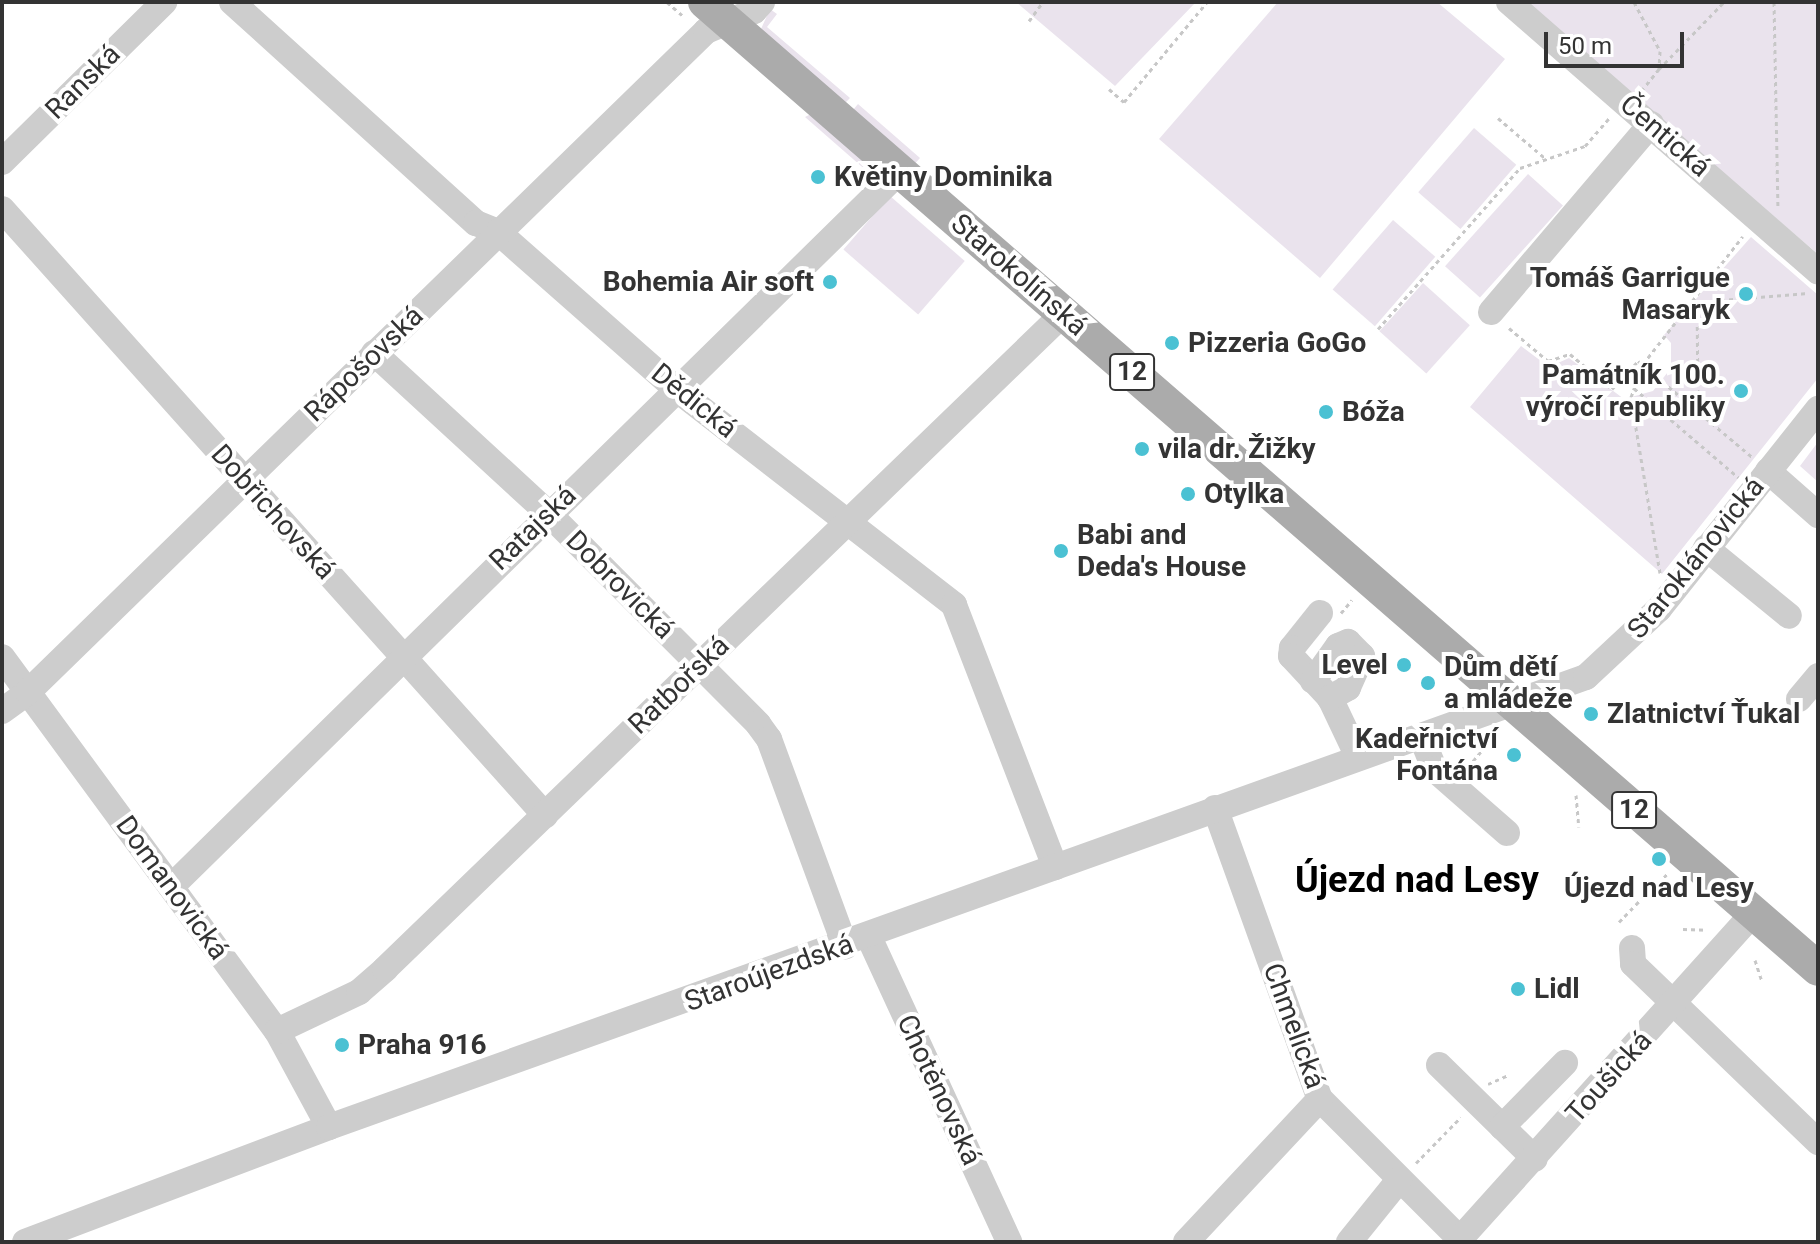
<!DOCTYPE html>
<meta charset="utf-8">
<style>
body{margin:0}
#map{position:relative;width:1820px;height:1244px;overflow:hidden;background:#fff;font-family:Roboto,sans-serif}
div>[style]{position:absolute}
.green>*{inset:0;background:#eae3ed;transform-origin:0 0}
.path>*{height:3px;margin-top:-1.5px;transform-origin:0;background:repeating-linear-gradient(90deg,#c7c7c7 0 4px,transparent 0 8px)}
.minor>*{height:26px;margin:-13px;padding:0 13px;transform-origin:13px;border-radius:13px;background:#cdcdcd}
.major>*{height:34px;margin:-17px;padding:0 17px;transform-origin:17px;border-radius:17px;background:#ababab}
.dots>*{width:22px;height:22px;translate:-50% -50%;box-sizing:border-box;border:4px solid #fff;border-radius:50%}
span{translate:-50% -50%;white-space:nowrap;text-align:center;line-height:1.15;-webkit-text-stroke:8px #fff;paint-order:stroke}
.shield-label span{padding:2px 6px;background:#fff;border:2px solid;border-radius:6px;-webkit-text-stroke-width:0}
.shield-label{font-size:26px;color:#333;font-weight:700}
.street-label{font-size:28px;color:#333}
.poi-label{font-size:28px;color:#333;font-weight:700}
.left{translate:0 -50%;text-align:left}
.right{translate:-100% -50%;text-align:right}
.district-label{font-size:36px;color:#000;font-weight:700}
.frame{position:absolute;inset:0;border:4px solid #333;pointer-events:none}
.scale{position:absolute;left:1544px;top:32px;width:140px;height:36px;box-sizing:border-box;border:4px solid #333;border-top:0;padding-left:10px;font-size:24px;line-height:28px;white-space:nowrap;color:#333;-webkit-text-stroke:6px #fff;paint-order:stroke}
</style>
<div id="map">
<div class="green">
<div style="clip-path:polygon(1016px 2px,1196px 2px,1115px 86px)"></div>
<div style="clip-path:polygon(1278px 2px,1437px 2px,1505px 59px,1320px 278px,1159px 139px)"></div>
<div style="clip-path:polygon(1520px 2px,1818px 2px,1818px 254px)"></div>
<div style="clip-path:polygon(770px 9px,777px 14px,767px 27px,850px 98px,845px 103px,761px 29px)"></div>
<div style="clip-path:polygon(858px 104px,920px 158px,911px 168px,853px 110px)"></div>
<div style="clip-path:polygon(811px 114px,878px 167px,877px 180px,805px 117px)"></div>
<div style="left:1474px;top:128px;width:56px;height:85px;rotate:41deg"></div>
<div style="left:1528px;top:174px;width:47px;height:124px;rotate:42deg"></div>
<div style="left:890px;top:196px;width:99px;height:71px;rotate:41deg"></div>
<div style="left:1393px;top:220px;width:56px;height:92px;rotate:41deg"></div>
<div style="clip-path:polygon(1751px 237px,1818px 295px,1818px 378px,1662px 574px,1470px 407px,1521px 346px,1549px 367px,1569px 358px,1624px 399px,1653px 391px,1671px 368px,1671px 343px,1664px 335px)"></div>
<div style="left:1423px;top:283px;width:63px;height:65px;rotate:42deg"></div>
<div style="clip-path:polygon(1818px 442px,1818px 482px,1800px 466px)"></div>
</div>
<div class="path">
<div style="left:667px;top:2px;width:20px;rotate:41deg"></div>
<div style="left:1634px;top:2px;width:55px;rotate:62deg"></div>
<div style="left:1660px;top:51px;width:18px;rotate:93deg"></div>
<div style="left:1659px;top:69px;width:26px;rotate:129deg"></div>
<div style="left:1774px;top:2px;width:204px;rotate:88.9deg"></div>
<div style="left:1029px;top:21px;width:24px;rotate:-54deg"></div>
<div style="left:1659px;top:69px;width:93px;rotate:-45.9deg"></div>
<div style="left:1109px;top:89px;width:20px;rotate:41deg"></div>
<div style="left:1124px;top:102px;width:130px;rotate:-50.3deg"></div>
<div style="left:1498px;top:118px;width:63px;rotate:40.5deg"></div>
<div style="left:1509px;top:328px;width:51px;rotate:40.2deg"></div>
<div style="left:1548px;top:361px;width:23px;rotate:-18deg"></div>
<div style="left:1570px;top:354px;width:55px;rotate:39.8deg"></div>
<div style="left:1612px;top:389px;width:38px;rotate:-47deg"></div>
<div style="left:1638px;top:361px;width:149px;rotate:40.1deg"></div>
<div style="left:1378px;top:329px;width:215px;rotate:-48.6deg"></div>
<div style="left:1520px;top:168px;width:69px;rotate:-18.7deg"></div>
<div style="left:1585px;top:146px;width:37px;rotate:-49deg"></div>
<div style="left:1622px;top:378px;width:153px;rotate:40.5deg"></div>
<div style="left:1698px;top:410px;width:108px;rotate:-90.5deg"></div>
<div style="left:1697px;top:302px;width:111px;rotate:-4.6deg"></div>
<div style="left:1660px;top:573px;width:178px;rotate:-99.4deg"></div>
<div style="left:1631px;top:397px;width:35px;rotate:-70deg"></div>
<div style="left:1643px;top:364px;width:162px;rotate:-52deg"></div>
<div style="left:1341px;top:613px;width:17px;rotate:-50deg"></div>
<div style="left:1468px;top:767px;width:40px;rotate:-50deg"></div>
<div style="left:1576px;top:795px;width:32px;rotate:85deg"></div>
<div style="left:1653px;top:889px;width:23px;rotate:-47deg"></div>
<div style="left:1619px;top:922px;width:29px;rotate:-46deg"></div>
<div style="left:1683px;top:929px;width:24px;rotate:2deg"></div>
<div style="left:1755px;top:960px;width:23px;rotate:72deg"></div>
<div style="left:1488px;top:1084px;width:22px;rotate:-24deg"></div>
<div style="left:1416px;top:1163px;width:64px;rotate:-45.6deg"></div>
</div>
<div class="minor">
<div style="left:232px;top:2px;width:329px;rotate:42.2deg"></div>
<div style="left:476px;top:223px;width:24px;rotate:22deg"></div>
<div style="left:498px;top:232px;width:237px;rotate:41.4deg"></div>
<div style="left:676px;top:389px;width:352px;rotate:37.8deg"></div>
<div style="left:954px;top:605px;width:281px;rotate:68.9deg"></div>
<div style="left:1509px;top:2px;width:410px;rotate:41.1deg"></div>
<div style="left:2px;top:162px;width:228px;rotate:-44.6deg"></div>
<div style="left:2px;top:209px;width:814px;rotate:48.14deg"></div>
<div style="left:1491px;top:312px;width:247px;rotate:-49.6deg"></div>
<div style="left:374px;top:353px;width:236px;rotate:42.6deg"></div>
<div style="left:548px;top:513px;width:298px;rotate:45.1deg"></div>
<div style="left:758px;top:724px;width:19px;rotate:54deg"></div>
<div style="left:769px;top:739px;width:221px;rotate:69.8deg"></div>
<div style="left:1768px;top:471px;width:67px;rotate:41.3deg"></div>
<div style="left:1706px;top:548px;width:107px;rotate:39.3deg"></div>
<div style="left:1320px;top:613px;width:45px;rotate:128.7deg"></div>
<div style="left:1292px;top:648px;width:8px;rotate:97deg"></div>
<div style="left:1291px;top:656px;width:57px;rotate:47.1deg"></div>
<div style="left:1330px;top:698px;width:65px;rotate:64.6deg"></div>
<div style="left:2px;top:657px;width:464px;rotate:53.7deg"></div>
<div style="left:277px;top:1031px;width:109px;rotate:61.6deg"></div>
<div style="left:1313px;top:681px;width:43px;rotate:-54.5deg"></div>
<div style="left:1338px;top:646px;width:11px;rotate:-22deg"></div>
<div style="left:1348px;top:642px;width:20px;rotate:45deg"></div>
<div style="left:1362px;top:656px;width:35px;rotate:114deg"></div>
<div style="left:1348px;top:688px;width:21px;rotate:151deg"></div>
<div style="left:1799px;top:699px;width:30px;rotate:-50deg"></div>
<div style="left:2px;top:711px;width:32px;rotate:-36deg"></div>
<div style="left:28px;top:692px;width:947px;rotate:-44.27deg"></div>
<div style="left:706px;top:31px;width:52px;rotate:-22.6deg"></div>
<div style="left:754px;top:11px;width:12px;rotate:-48deg"></div>
<div style="left:1421px;top:736px;width:35px;rotate:68deg"></div>
<div style="left:1434px;top:769px;width:97px;rotate:41.2deg"></div>
<div style="left:1215px;top:808px;width:309px;rotate:70.2deg"></div>
<div style="left:1320px;top:1099px;width:202px;rotate:45deg"></div>
<div style="left:171px;top:887px;width:1020px;rotate:-44.48deg"></div>
<div style="left:869px;top:937px;width:336px;rotate:65.3deg"></div>
<div style="left:1632px;top:948px;width:16px;rotate:86deg"></div>
<div style="left:1633px;top:964px;width:257px;rotate:43.9deg"></div>
<div style="left:277px;top:1031px;width:91px;rotate:-25.4deg"></div>
<div style="left:359px;top:992px;width:35px;rotate:-41deg"></div>
<div style="left:385px;top:969px;width:944px;rotate:-44.01deg"></div>
<div style="left:1439px;top:1065px;width:134px;rotate:44.4deg"></div>
<div style="left:1502px;top:1127px;width:90px;rotate:-45.5deg"></div>
<div style="left:1460px;top:1239px;width:439px;rotate:-48deg"></div>
<div style="left:25px;top:1242px;width:325px;rotate:-20.7deg"></div>
<div style="left:329px;top:1127px;width:1335px;rotate:-19.7deg"></div>
<div style="left:1586px;top:677px;width:100px;rotate:-43deg"></div>
<div style="left:1659px;top:609px;width:256px;rotate:-51.5deg"></div>
<div style="left:1186px;top:1242px;width:196px;rotate:-46.9deg"></div>
<div style="left:1349px;top:1242px;width:80px;rotate:-51.1deg"></div>
</div>
<div class="major">
<div style="left:705px;top:2px;width:1474px;rotate:40.98deg"></div>
</div>
<div class="dots">
<div style="left:818px;top:177px;background:#4bc1d3"></div>
<div style="left:830px;top:282px;background:#4bc1d3"></div>
<div style="left:1746px;top:294px;background:#4bc1d3"></div>
<div style="left:1172px;top:343px;background:#4bc1d3"></div>
<div style="left:1741px;top:391px;background:#4bc1d3"></div>
<div style="left:1326px;top:412px;background:#4bc1d3"></div>
<div style="left:1142px;top:449px;background:#4bc1d3"></div>
<div style="left:1188px;top:494px;background:#4bc1d3"></div>
<div style="left:1061px;top:551px;background:#4bc1d3"></div>
<div style="left:1404px;top:665px;background:#4bc1d3"></div>
<div style="left:1428px;top:683px;background:#4bc1d3"></div>
<div style="left:1591px;top:714px;background:#4bc1d3"></div>
<div style="left:1514px;top:755px;background:#4bc1d3"></div>
<div style="left:1659px;top:859px;background:#4bc1d3"></div>
<div style="left:1518px;top:989px;background:#4bc1d3"></div>
<div style="left:342px;top:1045px;background:#4bc1d3"></div>
</div>
<div class="shield-label">
<span style="left:1132px;top:372px">12</span>
<span style="left:1634px;top:810px">12</span>
</div>
<div class="street-label">
<span style="left:83px;top:82px;rotate:-45deg">Ranská</span>
<span style="left:1665px;top:136px;rotate:41deg">Čentická</span>
<span style="left:1019px;top:275px;rotate:41deg">Starokolínská</span>
<span style="left:364px;top:364px;rotate:-44deg">Rápošovská</span>
<span style="left:694px;top:401px;rotate:39deg">Dědická</span>
<span style="left:273px;top:512px;rotate:48deg">Dobřichovská</span>
<span style="left:533px;top:528px;rotate:-44deg">Ratajská</span>
<span style="left:1696px;top:558px;rotate:-51deg">Staroklánovická</span>
<span style="left:620px;top:585px;rotate:45deg">Dobrovická</span>
<span style="left:679px;top:685px;rotate:-44deg">Ratbořská</span>
<span style="left:172px;top:888px;rotate:54deg">Domanovická</span>
<span style="left:769px;top:973px;rotate:-20deg">Staroújezdská</span>
<span style="left:1294px;top:1026px;rotate:70deg">Chmelická</span>
<span style="left:1609px;top:1077px;rotate:-48deg">Toušická</span>
<span style="left:939px;top:1090px;rotate:65deg">Chotěnovská</span>
</div>
<div class="poi-label">
<span class="left" style="left:834px;top:177px">Květiny Dominika</span>
<span class="right" style="left:1730px;top:294px">Tomáš Garrigue<br>Masaryk</span>
<span class="right" style="left:814px;top:282px">Bohemia Air soft</span>
<span class="left" style="left:1188px;top:343px">Pizzeria GoGo</span>
<span class="right" style="left:1725px;top:391px">Památník 100.<br>výročí republiky</span>
<span class="left" style="left:1342px;top:412px">Bóža</span>
<span class="left" style="left:1158px;top:449px">vila dr. Žižky</span>
<span class="left" style="left:1204px;top:494px">Otylka</span>
<span class="left" style="left:1077px;top:551px">Babi and<br>Deda's House</span>
<span class="right" style="left:1388px;top:665px">Level</span>
<span class="left" style="left:1444px;top:683px">Dům dětí<br>a mládeže</span>
<span class="left" style="left:1607px;top:714px">Zlatnictví Ťukal</span>
<span class="right" style="left:1498px;top:755px">Kadeřnictví<br>Fontána</span>
<span style="left:1659px;top:888px">Újezd nad Lesy</span>
<span class="left" style="left:1534px;top:989px">Lidl</span>
<span class="left" style="left:358px;top:1045px">Praha 916</span>
</div>
<div class="district-label">
<span style="left:1417px;top:881px">Újezd nad Lesy</span>
</div>
<div class="frame"></div>
<div class="scale">50 m</div>
</div>
